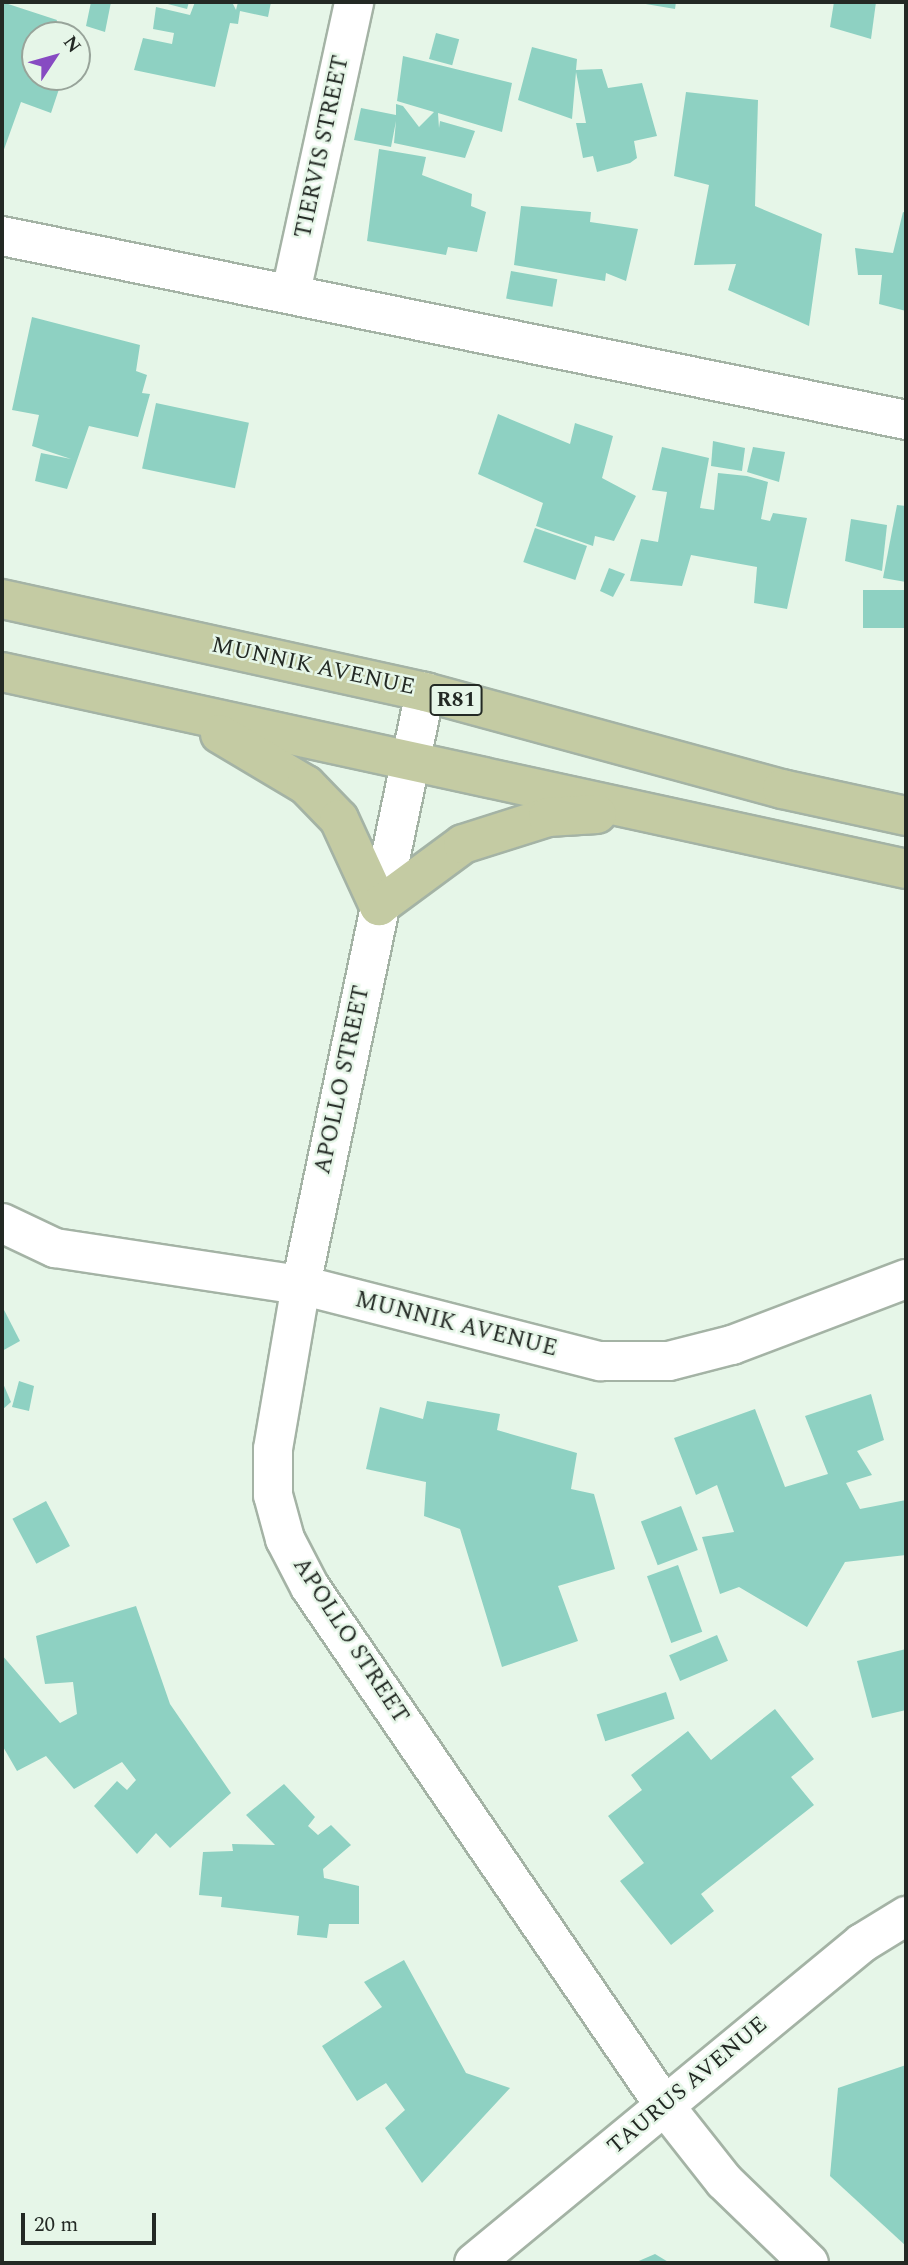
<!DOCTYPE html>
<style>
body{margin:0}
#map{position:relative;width:908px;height:2265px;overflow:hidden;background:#e6f6e8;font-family:Spectral,serif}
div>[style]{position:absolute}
.building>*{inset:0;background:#8ed1c2;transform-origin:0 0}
.roads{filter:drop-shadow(2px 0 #a4b3a5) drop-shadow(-2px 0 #a4b3a5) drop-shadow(0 2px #a4b3a5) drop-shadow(0 -2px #a4b3a5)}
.minor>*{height:38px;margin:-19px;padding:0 19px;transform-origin:19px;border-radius:19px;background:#fff}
.primary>*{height:38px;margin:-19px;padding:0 19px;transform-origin:19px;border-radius:19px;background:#c4cba3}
span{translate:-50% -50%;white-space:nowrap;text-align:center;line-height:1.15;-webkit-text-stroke:5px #e6f6e8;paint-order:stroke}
.shield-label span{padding:2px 5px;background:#e6f6e8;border:2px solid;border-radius:5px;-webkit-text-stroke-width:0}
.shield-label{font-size:21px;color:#232924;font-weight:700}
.street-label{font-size:23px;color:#232924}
.frame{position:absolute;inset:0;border:4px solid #232924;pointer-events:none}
.north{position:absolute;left:21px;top:21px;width:70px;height:70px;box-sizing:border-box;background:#e6f6e8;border:2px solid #98a49a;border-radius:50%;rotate:54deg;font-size:19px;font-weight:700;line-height:28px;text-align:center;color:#232924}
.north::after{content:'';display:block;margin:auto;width:24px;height:32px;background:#874bc2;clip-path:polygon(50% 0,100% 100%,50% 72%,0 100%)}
.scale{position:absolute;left:21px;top:2213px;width:135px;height:32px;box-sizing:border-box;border:4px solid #232924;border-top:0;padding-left:9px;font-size:21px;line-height:24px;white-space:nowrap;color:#232924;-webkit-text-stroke:5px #e6f6e8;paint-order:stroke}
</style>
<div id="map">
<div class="building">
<div style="clip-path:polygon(2px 2px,57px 20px,53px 35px,35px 35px,35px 77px,63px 77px,51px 113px,21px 102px,2px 155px)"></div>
<div style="clip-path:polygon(91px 2px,111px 2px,105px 32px,86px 26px)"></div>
<div style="clip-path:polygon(160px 2px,189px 2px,187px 9px)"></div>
<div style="clip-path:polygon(195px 2px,232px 2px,236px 10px,238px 2px,271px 2px,268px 17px,240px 11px,238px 24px,230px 23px,215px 87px,134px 70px,143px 38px,172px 44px,174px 33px,153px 29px,156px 7px,190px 15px)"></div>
<div style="clip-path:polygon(634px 2px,676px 2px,675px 9px)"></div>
<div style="clip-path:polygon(834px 2px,876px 2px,871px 39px,830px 27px)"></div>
<div style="left:436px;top:33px;width:24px;height:27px;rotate:15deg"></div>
<div style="clip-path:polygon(532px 47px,577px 59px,576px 70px,602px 69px,608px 88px,642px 83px,657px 136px,634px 141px,637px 158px,630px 163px,597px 172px,593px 156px,583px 158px,576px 123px,586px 123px,576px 72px,572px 119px,518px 100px)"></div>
<div style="clip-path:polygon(403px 56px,512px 83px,502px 132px,438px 113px,439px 128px,440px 121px,475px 131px,465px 158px,394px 143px,396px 121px,391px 147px,354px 140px,361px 108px,396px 115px,396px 104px,403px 106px,419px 127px,434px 112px,397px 101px)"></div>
<div style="clip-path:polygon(686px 92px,758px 100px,755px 206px,822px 234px,809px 326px,728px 290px,736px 264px,694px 265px,709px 185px,674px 176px)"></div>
<div style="clip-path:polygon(379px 149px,426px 157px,422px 175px,472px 194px,471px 206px,486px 212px,477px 252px,448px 247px,446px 255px,367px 241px)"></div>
<div style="clip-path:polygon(521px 206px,591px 212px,590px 222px,638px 229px,626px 281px,606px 273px,605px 281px,514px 265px)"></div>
<div style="clip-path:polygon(903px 212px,906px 213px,906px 311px,879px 304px,882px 275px,858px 275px,855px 248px,893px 253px)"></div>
<div style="left:511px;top:271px;width:47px;height:28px;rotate:10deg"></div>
<div style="clip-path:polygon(32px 317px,140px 345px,136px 371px,147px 375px,142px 393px,150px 394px,138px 437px,89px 426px,67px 489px,35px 481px,41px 453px,71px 459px,32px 446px,39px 415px,12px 410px)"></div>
<div style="left:156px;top:403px;width:95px;height:67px;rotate:12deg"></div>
<div style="clip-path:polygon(498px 414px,570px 444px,575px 423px,613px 436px,602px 478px,636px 496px,614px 541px,595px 536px,593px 546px,536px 526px,543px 503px,478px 474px)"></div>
<div style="clip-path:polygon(713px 441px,745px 448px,742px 471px,711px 466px)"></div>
<div style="clip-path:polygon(662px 447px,709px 458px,700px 508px,714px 510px,718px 473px,747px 476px,768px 482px,761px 519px,770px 521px,773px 513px,807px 518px,787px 609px,754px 603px,757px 567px,691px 555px,682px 586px,630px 581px,641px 539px,658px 542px,667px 492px,652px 490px)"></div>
<div style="clip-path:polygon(753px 447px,785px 452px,779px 482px,747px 472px)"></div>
<div style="clip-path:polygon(897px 505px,906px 506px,906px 582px,883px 578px)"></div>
<div style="clip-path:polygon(851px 519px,887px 525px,882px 571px,845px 561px)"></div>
<div style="left:535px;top:528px;width:55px;height:36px;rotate:19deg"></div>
<div style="clip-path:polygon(609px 568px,625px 574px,613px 597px,600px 591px)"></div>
<div style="left:906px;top:590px;width:38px;height:43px;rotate:90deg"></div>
<div style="clip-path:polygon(2px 1306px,20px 1341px,2px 1351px)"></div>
<div style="clip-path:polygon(2px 1381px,11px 1402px,2px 1410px)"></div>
<div style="clip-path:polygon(19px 1381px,34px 1386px,29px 1411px,12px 1407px)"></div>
<div style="clip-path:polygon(871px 1394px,884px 1440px,857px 1451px,872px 1475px,846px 1483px,860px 1509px,906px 1500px,906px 1555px,845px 1562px,807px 1627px,739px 1587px,720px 1594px,702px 1537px,734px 1532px,717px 1485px,696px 1495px,674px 1438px,755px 1409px,785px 1487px,828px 1474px,805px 1416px)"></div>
<div style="clip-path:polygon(427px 1401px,500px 1414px,497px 1430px,577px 1453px,571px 1489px,594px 1494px,615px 1569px,558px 1586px,578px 1641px,502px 1667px,460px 1529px,424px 1516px,426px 1482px,366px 1469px,380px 1407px,423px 1419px)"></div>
<div style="left:46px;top:1501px;width:51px;height:38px;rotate:62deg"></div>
<div style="left:681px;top:1506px;width:47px;height:43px;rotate:69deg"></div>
<div style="left:678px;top:1565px;width:71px;height:33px;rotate:70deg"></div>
<div style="clip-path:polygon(136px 1606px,170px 1704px,231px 1793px,170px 1848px,156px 1833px,137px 1854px,94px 1806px,117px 1781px,127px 1790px,136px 1780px,122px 1762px,74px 1789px,46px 1756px,17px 1771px,2px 1745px,2px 1655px,60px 1723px,77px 1714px,73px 1682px,45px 1684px,36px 1636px)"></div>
<div style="left:717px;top:1635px;width:28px;height:52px;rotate:67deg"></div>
<div style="clip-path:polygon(906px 1649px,906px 1710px,872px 1718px,857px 1661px)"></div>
<div style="left:666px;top:1692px;width:28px;height:73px;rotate:72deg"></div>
<div style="clip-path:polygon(775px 1709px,814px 1759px,791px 1777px,814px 1805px,701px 1894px,714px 1911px,671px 1945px,620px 1881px,644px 1863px,608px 1816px,642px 1790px,631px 1775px,688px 1731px,711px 1760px)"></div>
<div style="clip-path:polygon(284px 1784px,315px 1817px,308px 1826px,318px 1835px,331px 1825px,351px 1845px,323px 1869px,324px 1878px,359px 1886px,359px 1924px,329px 1924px,327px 1938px,297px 1935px,299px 1916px,221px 1907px,222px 1897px,199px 1895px,203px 1852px,233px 1851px,232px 1844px,275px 1845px,246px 1815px)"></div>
<div style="clip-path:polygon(404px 1960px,466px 2073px,510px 2088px,422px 2183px,385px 2128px,405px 2110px,386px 2083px,357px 2101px,322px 2046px,382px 2007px,364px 1982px)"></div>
<div style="clip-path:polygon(906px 2065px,906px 2246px,830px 2176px,838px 2088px)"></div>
<div style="clip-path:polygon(655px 2254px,670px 2263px,634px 2263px)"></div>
</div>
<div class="roads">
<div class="minor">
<div style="left:2px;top:236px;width:923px;rotate:11.5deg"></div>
<div style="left:291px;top:292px;width:297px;rotate:-77.7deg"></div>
<div style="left:425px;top:692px;width:606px;rotate:101.81deg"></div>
<div style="left:301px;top:1285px;width:166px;rotate:99.7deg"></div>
<div style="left:273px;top:1449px;width:46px;rotate:90deg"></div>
<div style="left:273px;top:1495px;width:46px;rotate:74.7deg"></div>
<div style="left:285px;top:1539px;width:54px;rotate:62.5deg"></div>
<div style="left:310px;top:1587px;width:627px;rotate:55.65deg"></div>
<div style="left:664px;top:2105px;width:97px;rotate:51.7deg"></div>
<div style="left:724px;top:2181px;width:118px;rotate:44deg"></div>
<div style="left:2px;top:1223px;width:59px;rotate:25.3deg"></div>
<div style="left:55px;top:1248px;width:249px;rotate:8.6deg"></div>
<div style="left:301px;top:1285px;width:309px;rotate:14.3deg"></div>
<div style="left:600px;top:1361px;width:69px"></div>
<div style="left:669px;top:1361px;width:65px;rotate:-14.3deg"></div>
<div style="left:732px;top:1345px;width:186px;rotate:-20.8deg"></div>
<div style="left:474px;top:2263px;width:503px;rotate:-39.51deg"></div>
<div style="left:862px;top:1943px;width:52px;rotate:-31.5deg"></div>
</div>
<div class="primary">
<div style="left:2px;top:599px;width:433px;rotate:12.4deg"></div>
<div style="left:425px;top:692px;width:370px;rotate:15.2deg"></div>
<div style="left:782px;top:789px;width:127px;rotate:12.3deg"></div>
<div style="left:2px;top:672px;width:925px;rotate:12.29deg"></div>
<div style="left:220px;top:734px;width:100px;rotate:30.7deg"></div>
<div style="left:306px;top:785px;width:47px;rotate:45.9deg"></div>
<div style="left:339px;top:819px;width:96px;rotate:65.3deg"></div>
<div style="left:379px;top:906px;width:104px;rotate:-36.4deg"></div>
<div style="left:463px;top:844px;width:89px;rotate:-17.6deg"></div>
<div style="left:548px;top:817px;width:49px;rotate:-3.5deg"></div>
</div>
</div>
<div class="shield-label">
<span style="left:456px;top:700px">R81</span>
</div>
<div class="street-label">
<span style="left:323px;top:147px;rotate:-78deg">TIERVIS STREET</span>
<span style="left:313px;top:667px;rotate:12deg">MUNNIK AVENUE</span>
<span style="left:343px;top:1080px;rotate:-78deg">APOLLO STREET</span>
<span style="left:456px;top:1325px;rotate:14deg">MUNNIK AVENUE</span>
<span style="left:350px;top:1641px;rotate:57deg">APOLLO STREET</span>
<span style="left:688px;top:2086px;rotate:-40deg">TAURUS AVENUE</span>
</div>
<div class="frame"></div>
<div class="north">N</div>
<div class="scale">20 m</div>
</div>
